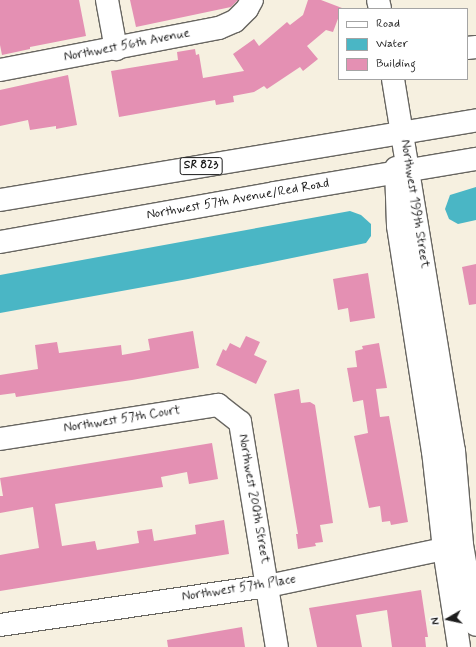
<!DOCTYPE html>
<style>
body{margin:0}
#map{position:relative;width:476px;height:647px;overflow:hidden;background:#f6f0e0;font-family:Mynerve,sans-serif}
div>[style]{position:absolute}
.water>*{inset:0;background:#4ab6c5}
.building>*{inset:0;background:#e490b3}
.roads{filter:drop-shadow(1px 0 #686661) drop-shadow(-1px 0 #686661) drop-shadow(0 1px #686661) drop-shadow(0 -1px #686661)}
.minor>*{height:22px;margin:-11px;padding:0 11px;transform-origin:11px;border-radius:11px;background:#fff}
.major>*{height:22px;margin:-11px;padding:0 11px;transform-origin:11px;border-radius:11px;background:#fff}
span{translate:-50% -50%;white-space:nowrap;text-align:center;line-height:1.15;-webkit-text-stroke:3px #fff;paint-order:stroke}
.shield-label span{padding:1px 3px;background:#fff;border:1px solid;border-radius:3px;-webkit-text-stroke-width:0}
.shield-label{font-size:12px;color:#1c1c1c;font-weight:700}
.street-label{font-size:13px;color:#1c1c1c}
.legend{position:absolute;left:338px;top:8px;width:130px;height:72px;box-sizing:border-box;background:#fff;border:1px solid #a4a4a4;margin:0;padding:5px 7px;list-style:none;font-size:12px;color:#1c1c1c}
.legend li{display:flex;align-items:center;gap:8px;height:20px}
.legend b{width:20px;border:1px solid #a4a4a4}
.north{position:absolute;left:428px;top:599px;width:40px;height:40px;-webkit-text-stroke:3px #fff;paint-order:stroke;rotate:261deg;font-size:11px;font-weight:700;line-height:16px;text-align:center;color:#1c1c1c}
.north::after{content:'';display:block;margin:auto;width:14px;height:18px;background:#1c1c1c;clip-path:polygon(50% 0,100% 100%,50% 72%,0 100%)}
</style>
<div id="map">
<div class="water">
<div style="clip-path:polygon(476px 187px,476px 220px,458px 224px,449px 219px,445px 209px,450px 195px)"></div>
<div style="clip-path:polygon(350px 211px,361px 215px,371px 224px,371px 236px,366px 243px,188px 279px,0 313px,0 275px)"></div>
</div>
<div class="building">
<div style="clip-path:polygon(0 0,79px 0,86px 36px,30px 47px,30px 49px,2px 55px,0 45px)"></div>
<div style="clip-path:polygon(130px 0,238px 0,231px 7px,136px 27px)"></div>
<div style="clip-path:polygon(308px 0,321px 0,342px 8px,339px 9px,339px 16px,333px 32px,326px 30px,307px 46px,318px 59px,303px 71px,300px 67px,267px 89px,264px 86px,254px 92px,233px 96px,234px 102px,216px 105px,215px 100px,119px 117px,111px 71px,178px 60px,177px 52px,195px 49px,196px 55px,199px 54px,203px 78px,244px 71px,233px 54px,254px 39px,259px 46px,287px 22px,290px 25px,303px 15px)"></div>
<div style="clip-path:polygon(68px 75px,77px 125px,56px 129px,56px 126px,30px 130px,28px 120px,0 126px,0 90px)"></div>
<div style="clip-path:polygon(476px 264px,476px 304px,469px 305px,462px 267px)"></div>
<div style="clip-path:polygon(368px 273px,375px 318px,350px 322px,348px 308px,338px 310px,333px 279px)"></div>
<div style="clip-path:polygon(193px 331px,199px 368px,132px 380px,16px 397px,15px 393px,0 395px,0 375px,38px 369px,35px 345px,57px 342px,59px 353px,121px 345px,122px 355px,150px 350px,148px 339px)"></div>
<div style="clip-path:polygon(246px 336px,260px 342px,254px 355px,267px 361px,256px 384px,216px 365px,223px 349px,226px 351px,230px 343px,240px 348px)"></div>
<div style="clip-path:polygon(379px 343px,387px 388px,376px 389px,380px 417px,389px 416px,408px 522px,391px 525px,390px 521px,382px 522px,380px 506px,369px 508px,354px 436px,368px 433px,363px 400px,353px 402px,347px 368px,357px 367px,355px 351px,363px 349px,362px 346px)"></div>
<div style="clip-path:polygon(299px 389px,301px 403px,310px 402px,315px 405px,333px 523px,320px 525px,323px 542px,315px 543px,316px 546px,298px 549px,296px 534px,298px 534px,274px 394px)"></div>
<div style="clip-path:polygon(212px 443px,218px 479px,189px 484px,187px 472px,161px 477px,163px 487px,55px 504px,62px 546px,95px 541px,97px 550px,139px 543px,137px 531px,152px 529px,154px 541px,196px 534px,195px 525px,224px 520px,229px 554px,0 591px,0 555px,39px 548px,33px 507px,0 513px,0 496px,3px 496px,0 478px)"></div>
<div style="clip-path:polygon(421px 590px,428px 637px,425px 637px,426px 647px,392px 647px,387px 610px,356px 615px,362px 647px,317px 647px,309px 608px)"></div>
<div style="clip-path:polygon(242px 627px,245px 647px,168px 647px,167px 640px)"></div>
</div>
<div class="roads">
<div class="minor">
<div style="left:107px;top:0;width:50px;rotate:79.6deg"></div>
<div style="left:378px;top:0;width:9px;rotate:77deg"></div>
<div style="left:467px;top:48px;width:9px;rotate:-6deg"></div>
<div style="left:0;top:70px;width:223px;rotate:-10.9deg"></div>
<div style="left:219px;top:28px;width:17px;rotate:-24deg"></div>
<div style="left:235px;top:21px;width:17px;rotate:-45deg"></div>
<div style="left:247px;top:9px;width:10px;rotate:-61deg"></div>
<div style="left:393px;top:79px;width:377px;rotate:80.7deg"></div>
<div style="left:454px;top:451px;width:94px;rotate:85.1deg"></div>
<div style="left:462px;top:545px;width:81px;rotate:80.1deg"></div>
<div style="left:396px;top:168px;width:58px;rotate:88deg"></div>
<div style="left:398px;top:226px;width:228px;rotate:81.2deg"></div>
<div style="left:433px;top:451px;width:99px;rotate:83.6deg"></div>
<div style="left:444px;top:549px;width:99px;rotate:81.3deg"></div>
<div style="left:0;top:439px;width:221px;rotate:-8.9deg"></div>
<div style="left:218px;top:405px;width:28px;rotate:38deg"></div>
<div style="left:240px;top:422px;width:228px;rotate:80.7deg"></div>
<div style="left:0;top:625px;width:271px;rotate:-8.3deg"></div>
<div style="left:268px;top:586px;width:194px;rotate:-11.9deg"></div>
</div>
<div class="major">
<div style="left:0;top:200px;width:483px;rotate:-9.5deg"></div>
<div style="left:0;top:242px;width:278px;rotate:-10.1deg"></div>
<div style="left:274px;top:193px;width:205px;rotate:-9.6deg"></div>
</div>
</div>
<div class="shield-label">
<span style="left:201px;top:166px">SR 823</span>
</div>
<div class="street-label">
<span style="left:127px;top:46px;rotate:-11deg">Northwest 56th Avenue</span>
<span style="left:238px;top:200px;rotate:-10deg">Northwest 57th Avenue/Red Road</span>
<span style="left:414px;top:204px;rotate:81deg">Northwest 199th Street</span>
<span style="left:122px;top:420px;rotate:-9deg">Northwest 57th Court</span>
<span style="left:253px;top:499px;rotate:80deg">Northwest 200th Street</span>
<span style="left:239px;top:589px;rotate:-9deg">Northwest 57th Place</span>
</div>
<ul class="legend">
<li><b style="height:5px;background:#fff"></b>Road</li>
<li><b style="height:11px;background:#4ab6c5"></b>Water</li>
<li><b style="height:11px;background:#e490b3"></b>Building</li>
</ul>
<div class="north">N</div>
</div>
